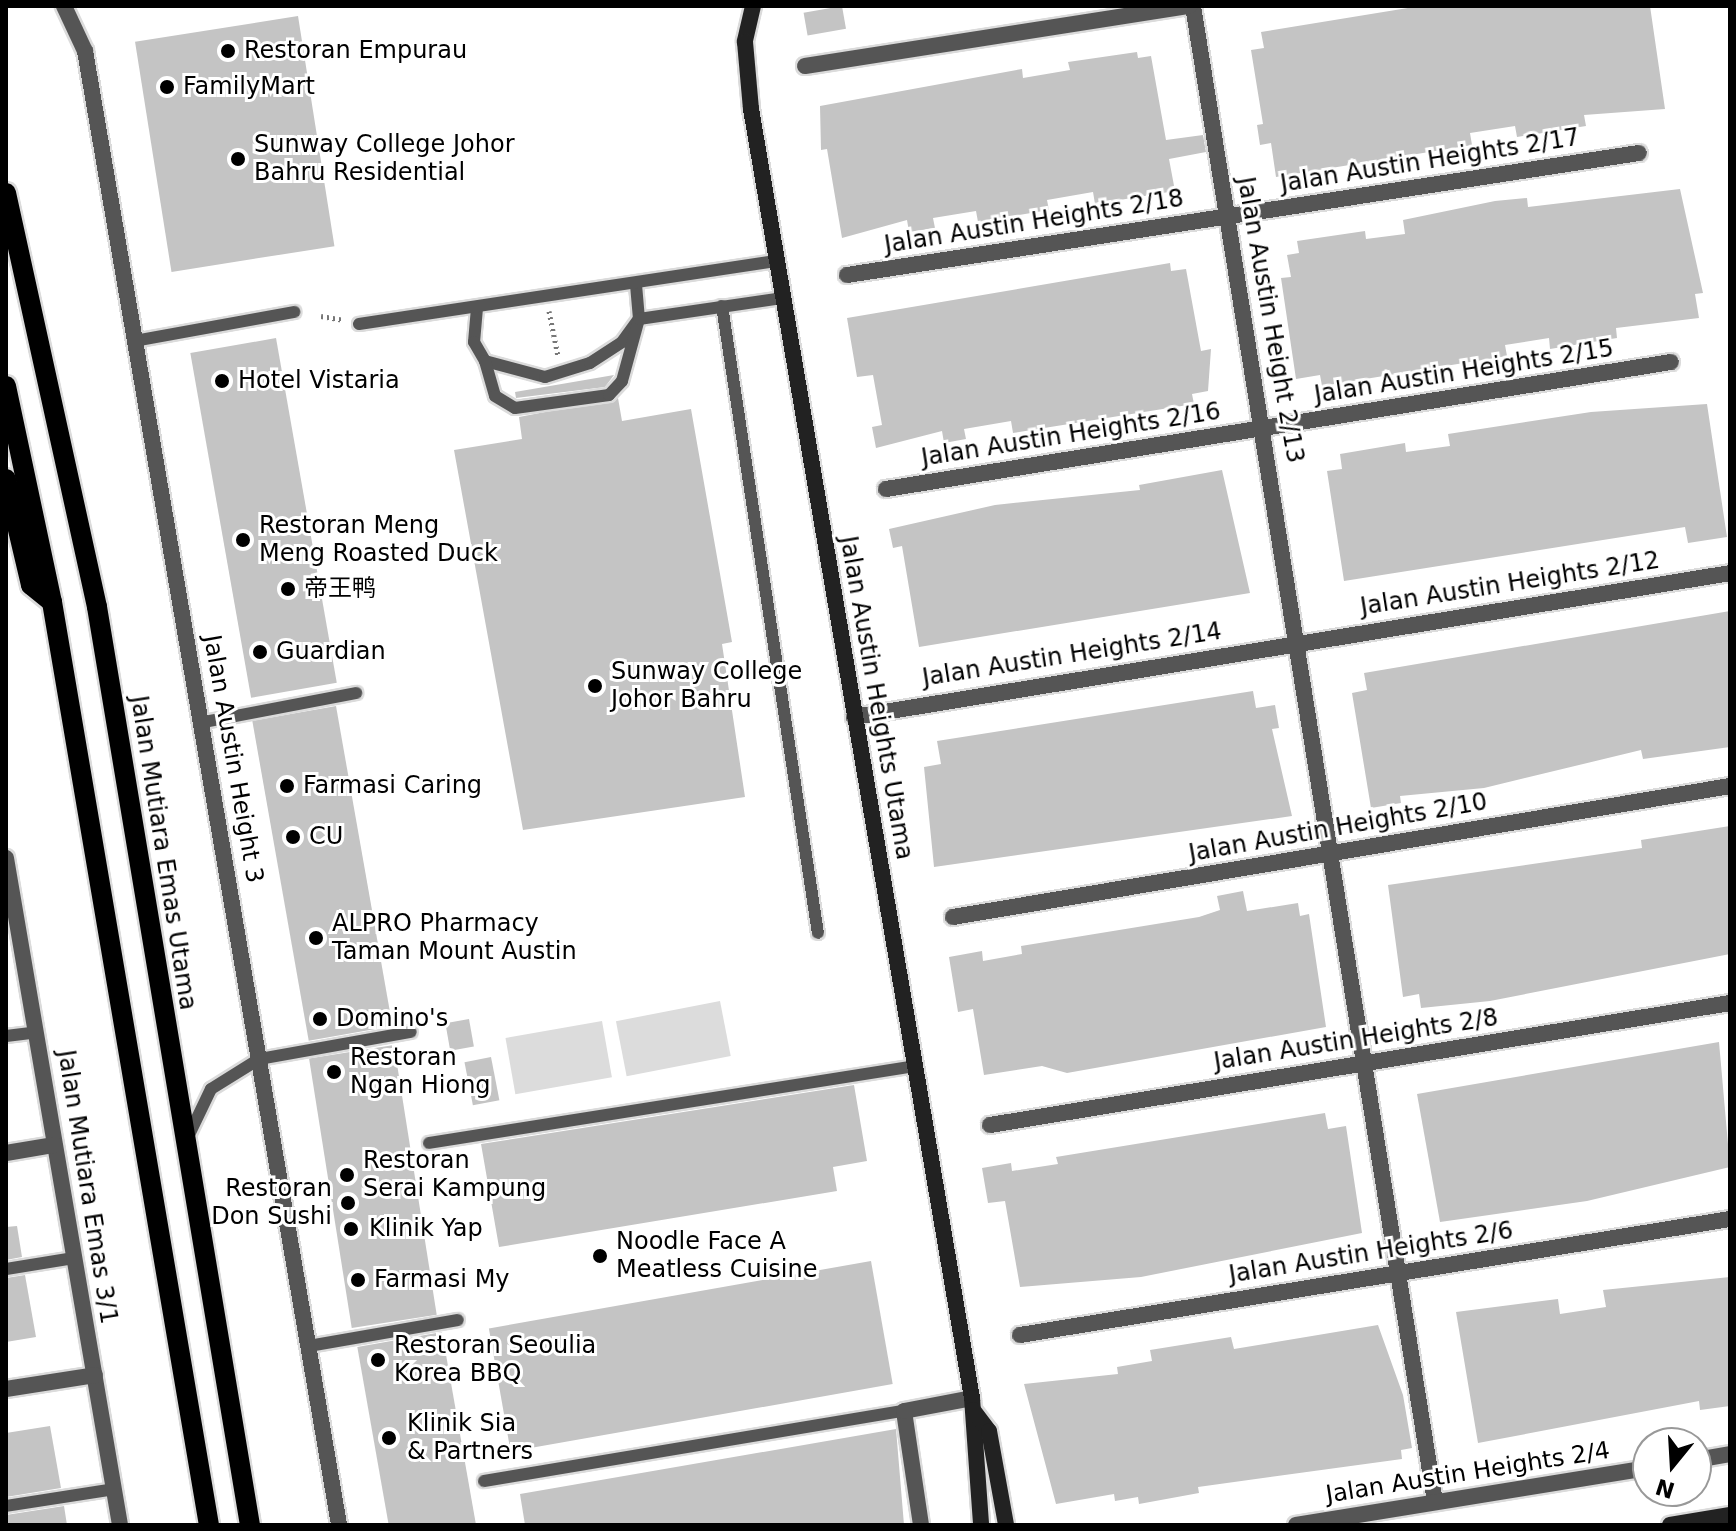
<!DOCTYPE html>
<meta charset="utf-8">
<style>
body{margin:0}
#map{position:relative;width:1736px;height:1531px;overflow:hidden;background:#fff;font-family:"DejaVu Sans","Noto Sans SC",sans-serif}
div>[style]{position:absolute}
.green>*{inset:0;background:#dcdcdc;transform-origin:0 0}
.building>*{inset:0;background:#c4c4c4;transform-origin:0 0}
.path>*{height:5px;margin-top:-2.5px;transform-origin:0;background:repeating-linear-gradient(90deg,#777 0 2px,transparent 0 6px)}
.roads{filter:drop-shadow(2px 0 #dbdbdb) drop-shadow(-2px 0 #dbdbdb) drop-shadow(0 2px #dbdbdb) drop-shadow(0 -2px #dbdbdb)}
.lane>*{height:12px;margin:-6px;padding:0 6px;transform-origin:6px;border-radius:6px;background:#555}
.street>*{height:16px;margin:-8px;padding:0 8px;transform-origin:8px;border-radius:8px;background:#555}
.secondary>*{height:16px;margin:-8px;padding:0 8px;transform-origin:8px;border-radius:8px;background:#222}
.primary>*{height:20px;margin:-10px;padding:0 10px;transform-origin:10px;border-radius:10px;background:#000}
.dots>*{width:22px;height:22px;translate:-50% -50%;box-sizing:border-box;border:4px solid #fff;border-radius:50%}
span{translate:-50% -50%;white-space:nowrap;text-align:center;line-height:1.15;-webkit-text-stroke:6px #fff;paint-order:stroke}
.poi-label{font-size:24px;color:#000}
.left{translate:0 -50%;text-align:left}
.right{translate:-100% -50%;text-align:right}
.street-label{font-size:24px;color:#000}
.frame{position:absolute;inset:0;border:8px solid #000;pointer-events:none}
.north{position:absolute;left:1632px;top:1427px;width:80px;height:80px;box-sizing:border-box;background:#fff;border:2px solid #999;border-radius:50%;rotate:198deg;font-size:22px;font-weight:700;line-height:32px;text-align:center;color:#000}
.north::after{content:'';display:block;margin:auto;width:28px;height:36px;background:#000;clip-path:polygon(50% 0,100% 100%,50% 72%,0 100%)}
</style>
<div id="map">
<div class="green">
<div style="left:720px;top:1001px;width:56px;height:106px;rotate:79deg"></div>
<div style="left:602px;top:1021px;width:57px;height:98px;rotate:80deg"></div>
</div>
<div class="building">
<div style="left:842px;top:6px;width:23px;height:39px;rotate:80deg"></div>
<div style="clip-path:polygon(1420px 6px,1650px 6px,1665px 109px,1584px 115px,1586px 126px,1517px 137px,1515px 126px,1470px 133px,1472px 145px,1276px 177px,1271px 143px,1260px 145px,1257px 125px,1263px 124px,1251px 50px,1264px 48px,1261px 32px)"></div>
<div style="left:298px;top:16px;width:233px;height:165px;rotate:81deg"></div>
<div style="clip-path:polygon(1137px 52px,1138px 58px,1151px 56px,1166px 140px,1203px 135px,1206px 152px,1169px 159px,1175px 191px,1095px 204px,1093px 192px,1047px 200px,1049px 210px,978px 222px,976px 211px,933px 218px,935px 228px,909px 232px,907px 220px,842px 238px,827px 149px,821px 150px,820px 106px,1022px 69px,1023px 78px,1070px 70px,1068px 62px)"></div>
<div style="clip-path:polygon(1680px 189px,1703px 293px,1695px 294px,1699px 318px,1616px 328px,1617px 338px,1550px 349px,1549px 338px,1505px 345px,1507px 356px,1322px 386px,1320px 375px,1296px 379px,1281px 278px,1291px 277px,1287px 255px,1299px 253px,1297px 241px,1365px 231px,1366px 239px,1405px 234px,1403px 220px,1495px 201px,1527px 198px,1528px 207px)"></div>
<div style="clip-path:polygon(1170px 263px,1171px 271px,1186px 269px,1201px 351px,1211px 349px,1208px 391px,1192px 394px,1194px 404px,1013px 433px,1011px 421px,964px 429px,966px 439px,944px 443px,942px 431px,876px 448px,872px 427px,882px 425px,873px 375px,857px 377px,847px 318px)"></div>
<div style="left:276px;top:338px;width:350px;height:87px;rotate:80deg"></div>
<div style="clip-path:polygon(614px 375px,605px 387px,516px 398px,515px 392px)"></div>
<div style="clip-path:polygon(618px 398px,622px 421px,691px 409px,732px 642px,722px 644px,745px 797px,523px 830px,454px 450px,522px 439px,519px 417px)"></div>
<div style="clip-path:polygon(1707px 404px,1727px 537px,1688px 543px,1685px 527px,1344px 581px,1327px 471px,1342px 469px,1340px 454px,1405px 443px,1406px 452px,1450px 446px,1448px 434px,1591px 412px)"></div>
<div style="clip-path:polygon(1222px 470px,1250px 593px,919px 647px,902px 546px,893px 548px,889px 529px,995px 505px,1140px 490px,1139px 485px)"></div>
<div style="clip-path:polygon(1730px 611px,1730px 747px,1643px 759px,1641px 750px,1484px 788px,1400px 796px,1401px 803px,1371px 808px,1352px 693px,1367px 690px,1364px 673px)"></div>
<div style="clip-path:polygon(1253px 691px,1256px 708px,1275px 705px,1279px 728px,1272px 729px,1292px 816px,934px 867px,924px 767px,941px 764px,937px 741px)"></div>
<div style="left:336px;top:706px;width:325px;height:85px;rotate:80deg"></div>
<div style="clip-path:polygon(1730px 826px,1730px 954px,1490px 1001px,1421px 1008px,1419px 994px,1403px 997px,1388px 885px,1642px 848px,1641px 840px)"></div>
<div style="clip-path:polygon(1243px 891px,1247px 911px,1298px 903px,1300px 916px,1309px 914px,1326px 1027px,1067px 1073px,1042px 1066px,984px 1075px,973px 1009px,958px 1012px,949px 957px,982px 951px,983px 961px,1022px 954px,1021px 946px,1199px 917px,1220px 910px,1217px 896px)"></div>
<div style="left:469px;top:1019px;width:28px;height:24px;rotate:80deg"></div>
<div style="clip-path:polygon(1719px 1042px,1730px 1167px,1587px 1201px,1440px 1222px,1417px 1094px)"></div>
<div style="left:394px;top:1045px;width:273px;height:86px;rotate:81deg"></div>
<div style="left:491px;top:1057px;width:44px;height:27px;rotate:79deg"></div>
<div style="clip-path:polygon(854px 1085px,867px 1161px,833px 1167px,837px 1191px,499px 1247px,481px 1144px)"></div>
<div style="clip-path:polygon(1325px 1113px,1328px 1129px,1346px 1126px,1362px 1233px,1141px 1277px,1020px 1287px,1005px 1201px,988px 1203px,982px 1168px,1011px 1163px,1012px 1171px,1058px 1164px,1056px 1157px)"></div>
<div style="clip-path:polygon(17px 1226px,22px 1257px,6px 1260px,6px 1227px)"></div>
<div style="left:871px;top:1261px;width:125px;height:388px;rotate:80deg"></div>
<div style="clip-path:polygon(25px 1275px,36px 1337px,6px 1342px,6px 1278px)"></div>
<div style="clip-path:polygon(1730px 1277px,1730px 1406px,1700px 1410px,1699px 1401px,1478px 1443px,1456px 1312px,1558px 1299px,1560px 1314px,1606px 1307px,1603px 1290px)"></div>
<div style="clip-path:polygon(1378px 1325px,1403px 1395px,1412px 1448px,1401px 1450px,1402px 1459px,1198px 1487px,1199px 1493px,1139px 1504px,1138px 1497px,1115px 1501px,1114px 1494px,1056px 1504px,1024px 1384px,1118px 1374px,1117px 1367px,1152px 1361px,1150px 1350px,1231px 1337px,1234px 1349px)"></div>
<div style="left:442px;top:1332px;width:196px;height:86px;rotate:80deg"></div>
<div style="clip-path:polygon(50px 1426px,61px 1488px,6px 1497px,6px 1433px)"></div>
<div style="clip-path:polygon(896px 1429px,904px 1525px,525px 1525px,520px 1494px)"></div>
<div style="clip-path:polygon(64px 1506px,67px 1525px,6px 1525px,6px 1515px)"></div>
</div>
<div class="path">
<div style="left:549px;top:311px;width:46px;rotate:78.7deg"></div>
<div style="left:321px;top:316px;width:22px;rotate:10deg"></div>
</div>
<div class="roads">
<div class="lane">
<div style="left:722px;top:306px;width:634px;rotate:81.3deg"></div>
<div style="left:477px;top:308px;width:34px;rotate:95deg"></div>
<div style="left:474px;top:342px;width:22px;rotate:60deg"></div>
<div style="left:485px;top:361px;width:62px;rotate:14.9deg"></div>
<div style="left:545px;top:377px;width:47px;rotate:-17.3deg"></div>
<div style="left:590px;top:363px;width:38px;rotate:-33deg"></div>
<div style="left:622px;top:342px;width:29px;rotate:-54deg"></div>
<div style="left:639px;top:319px;width:33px;rotate:-95deg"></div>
<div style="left:359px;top:324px;width:423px;rotate:-8.6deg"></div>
<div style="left:134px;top:341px;width:163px;rotate:-10.3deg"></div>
<div style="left:485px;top:361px;width:36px;rotate:74deg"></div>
<div style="left:495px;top:396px;width:23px;rotate:31deg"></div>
<div style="left:515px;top:408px;width:95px;rotate:-7.9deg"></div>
<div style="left:609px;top:395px;width:19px;rotate:-47deg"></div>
<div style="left:622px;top:381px;width:64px;rotate:-74.7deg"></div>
<div style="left:639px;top:319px;width:146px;rotate:-8.3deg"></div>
<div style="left:204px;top:722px;width:155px;rotate:-10.8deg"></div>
<div style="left:6px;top:1036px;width:31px;rotate:-7deg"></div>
<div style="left:188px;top:1137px;width:53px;rotate:-64.4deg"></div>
<div style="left:211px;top:1089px;width:57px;rotate:-32deg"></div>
<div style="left:259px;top:1059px;width:154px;rotate:-10.1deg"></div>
<div style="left:429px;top:1143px;width:492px;rotate:-9deg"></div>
<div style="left:6px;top:1269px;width:69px;rotate:-9.2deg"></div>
<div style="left:309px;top:1346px;width:151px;rotate:-9.9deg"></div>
<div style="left:484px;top:1481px;width:426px;rotate:-9.5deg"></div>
<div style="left:6px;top:1506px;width:109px;rotate:-8.9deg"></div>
</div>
<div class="street">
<div style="left:64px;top:6px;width:50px;rotate:65deg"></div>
<div style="left:85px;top:51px;width:1496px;rotate:80.22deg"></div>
<div style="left:1193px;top:6px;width:1515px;rotate:80.81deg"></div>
<div style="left:805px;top:66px;width:389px;rotate:-8.9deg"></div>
<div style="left:847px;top:275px;width:801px;rotate:-8.76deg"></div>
<div style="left:886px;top:489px;width:795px;rotate:-9.19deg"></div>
<div style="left:854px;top:717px;width:888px;rotate:-9.33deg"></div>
<div style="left:6px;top:858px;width:677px;rotate:80.3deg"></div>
<div style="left:953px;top:917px;width:788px;rotate:-9.57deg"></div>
<div style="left:990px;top:1125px;width:750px;rotate:-9.36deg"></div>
<div style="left:6px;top:1153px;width:49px;rotate:-9.5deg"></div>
<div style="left:1020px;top:1335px;width:719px;rotate:-9.28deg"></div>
<div style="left:6px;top:1389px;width:90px;rotate:-8.9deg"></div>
<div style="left:1696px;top:1460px;width:35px;rotate:-10deg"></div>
<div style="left:921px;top:1525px;width:115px;rotate:-98.5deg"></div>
<div style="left:904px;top:1411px;width:69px;rotate:-10.8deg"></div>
<div style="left:1296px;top:1525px;width:357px;rotate:-9.2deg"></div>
</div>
<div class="secondary">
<div style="left:753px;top:6px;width:37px;rotate:103deg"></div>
<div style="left:745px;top:42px;width:67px;rotate:84.9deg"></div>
<div style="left:751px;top:109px;width:1308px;rotate:80.27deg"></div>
<div style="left:972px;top:1398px;width:127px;rotate:85.9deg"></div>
<div style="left:973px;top:1410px;width:26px;rotate:53deg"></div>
<div style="left:989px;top:1431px;width:96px;rotate:79.7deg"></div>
<div style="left:1670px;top:1525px;width:61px;rotate:-9.5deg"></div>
</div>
<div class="primary">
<div style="left:6px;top:193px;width:424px;rotate:77.6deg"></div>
<div style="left:97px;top:607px;width:931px;rotate:80.54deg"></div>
<div style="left:6px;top:386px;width:221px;rotate:78deg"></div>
<div style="left:52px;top:602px;width:936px;rotate:80.35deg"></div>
<div style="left:6px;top:479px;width:109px;rotate:76.7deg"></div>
<div style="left:31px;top:585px;width:27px;rotate:39deg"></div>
</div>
</div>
<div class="dots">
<div style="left:228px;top:51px;background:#000"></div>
<div style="left:167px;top:87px;background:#000"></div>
<div style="left:238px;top:159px;background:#000"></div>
<div style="left:222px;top:381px;background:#000"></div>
<div style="left:243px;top:540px;background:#000"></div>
<div style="left:288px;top:589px;background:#000"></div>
<div style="left:260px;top:652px;background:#000"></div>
<div style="left:595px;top:686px;background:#000"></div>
<div style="left:287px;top:786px;background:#000"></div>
<div style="left:293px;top:837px;background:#000"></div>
<div style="left:316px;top:938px;background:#000"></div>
<div style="left:320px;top:1019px;background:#000"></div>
<div style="left:334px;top:1072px;background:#000"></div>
<div style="left:347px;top:1175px;background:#000"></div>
<div style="left:348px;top:1203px;background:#000"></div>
<div style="left:351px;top:1229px;background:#000"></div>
<div style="left:600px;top:1256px;background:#000"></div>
<div style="left:358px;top:1280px;background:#000"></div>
<div style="left:378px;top:1360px;background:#000"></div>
<div style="left:389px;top:1438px;background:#000"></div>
</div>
<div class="poi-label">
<span class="left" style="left:244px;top:51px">Restoran Empurau</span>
<span class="left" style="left:183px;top:87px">FamilyMart</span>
<span class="left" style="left:254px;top:159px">Sunway College Johor<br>Bahru Residential</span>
<span class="left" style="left:238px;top:381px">Hotel Vistaria</span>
<span class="left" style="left:259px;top:540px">Restoran Meng<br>Meng Roasted Duck</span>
<span class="left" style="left:304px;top:589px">帝王鸭</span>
<span class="left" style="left:276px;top:652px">Guardian</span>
<span class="left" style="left:611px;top:686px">Sunway College<br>Johor Bahru</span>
<span class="left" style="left:303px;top:786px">Farmasi Caring</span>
<span class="left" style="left:309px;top:837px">CU</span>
<span class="left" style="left:332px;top:938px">ALPRO Pharmacy<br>Taman Mount Austin</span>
<span class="left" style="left:336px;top:1019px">Domino's</span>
<span class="left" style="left:350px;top:1072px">Restoran<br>Ngan Hiong</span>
<span class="left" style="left:363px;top:1175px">Restoran<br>Serai Kampung</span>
<span class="right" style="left:332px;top:1203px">Restoran<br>Don Sushi</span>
<span class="left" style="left:369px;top:1229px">Klinik Yap</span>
<span class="left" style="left:616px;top:1256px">Noodle Face A<br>Meatless Cuisine</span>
<span class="left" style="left:374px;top:1280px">Farmasi My</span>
<span class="left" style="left:394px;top:1360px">Restoran Seoulia<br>Korea BBQ</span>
<span class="left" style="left:407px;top:1438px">Klinik Sia<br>&amp; Partners</span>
</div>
<div class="street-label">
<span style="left:1430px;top:161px;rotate:-9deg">Jalan Austin Heights 2/17</span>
<span style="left:1034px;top:222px;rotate:-9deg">Jalan Austin Heights 2/18</span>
<span style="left:1270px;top:320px;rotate:80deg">Jalan Austin Height 2/13</span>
<span style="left:1464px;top:372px;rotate:-9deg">Jalan Austin Heights 2/15</span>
<span style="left:1071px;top:435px;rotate:-9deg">Jalan Austin Heights 2/16</span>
<span style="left:1510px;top:584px;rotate:-9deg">Jalan Austin Heights 2/12</span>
<span style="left:1072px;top:655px;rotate:-9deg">Jalan Austin Heights 2/14</span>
<span style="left:876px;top:698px;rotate:80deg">Jalan Austin Heights Utama</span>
<span style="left:233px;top:759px;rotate:80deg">Jalan Austin Height 3</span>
<span style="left:1338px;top:828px;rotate:-10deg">Jalan Austin Heights 2/10</span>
<span style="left:163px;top:853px;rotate:81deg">Jalan Mutiara Emas Utama</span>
<span style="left:1356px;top:1040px;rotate:-9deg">Jalan Austin Heights 2/8</span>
<span style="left:87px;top:1187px;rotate:81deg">Jalan Mutiara Emas 3/1</span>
<span style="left:1371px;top:1253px;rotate:-9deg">Jalan Austin Heights 2/6</span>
<span style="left:1468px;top:1473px;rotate:-9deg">Jalan Austin Heights 2/4</span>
</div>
<div class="frame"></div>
<div class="north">N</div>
</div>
